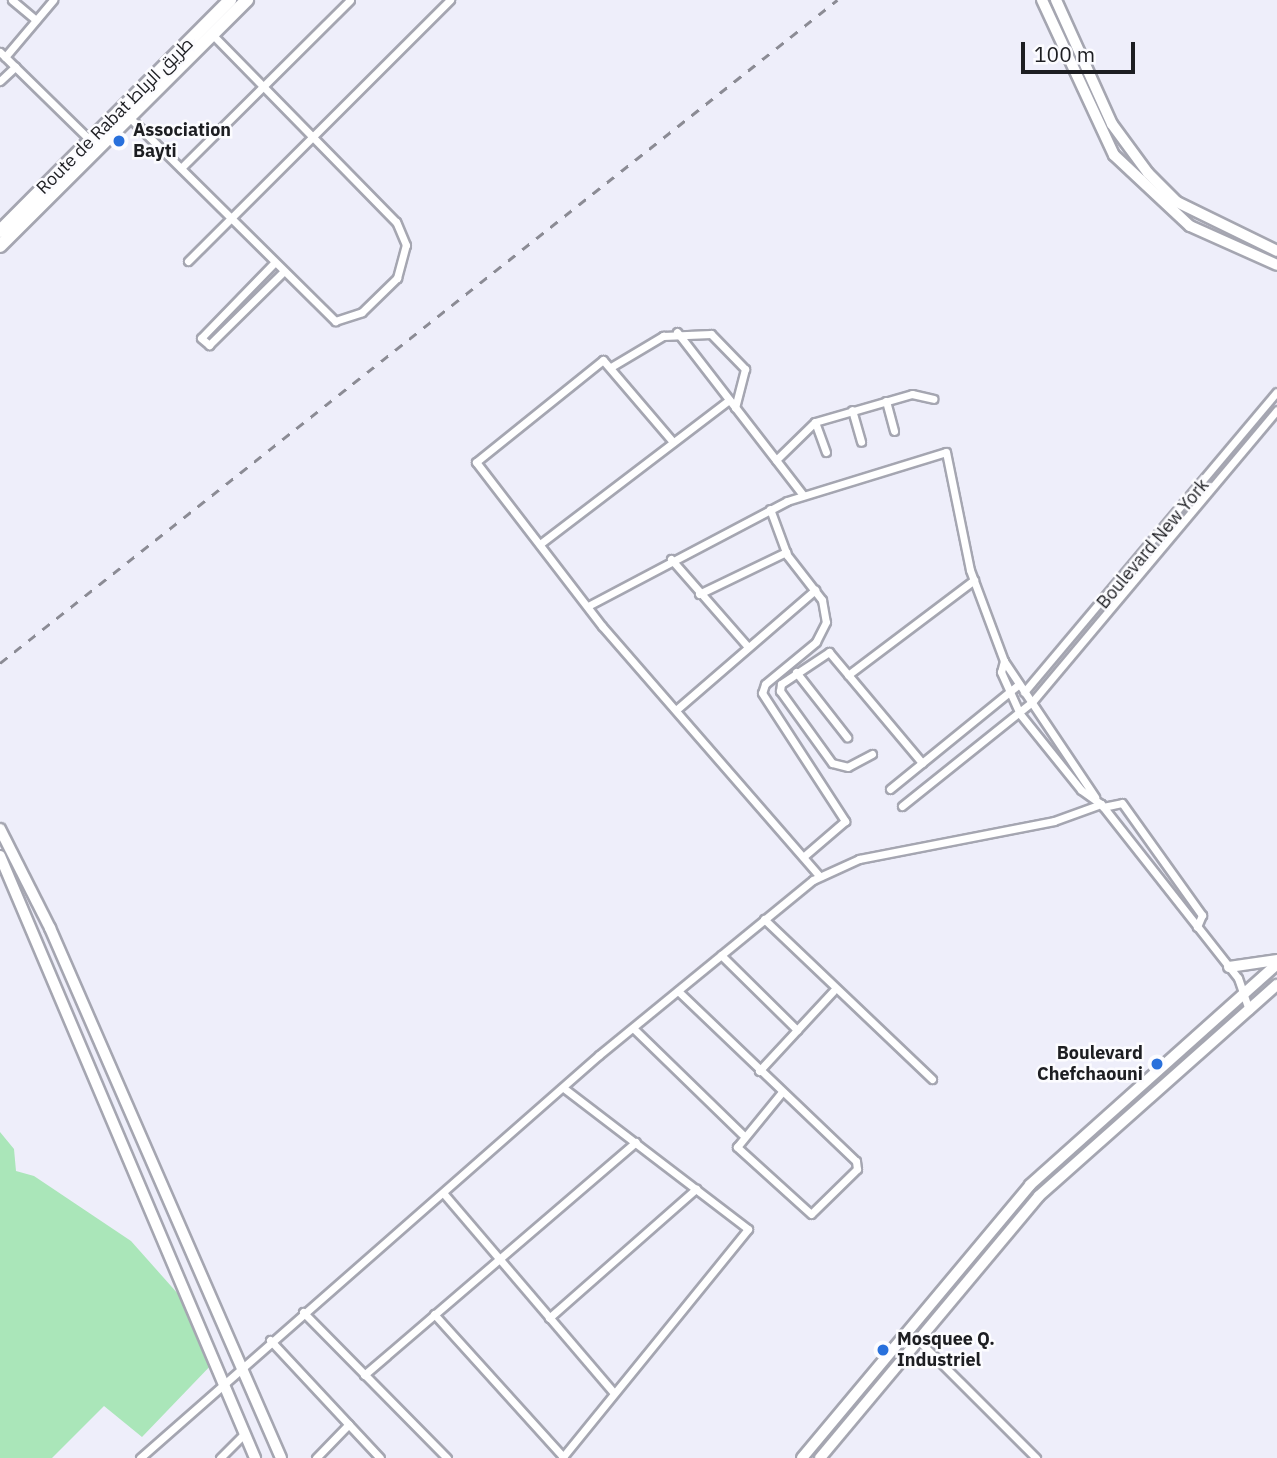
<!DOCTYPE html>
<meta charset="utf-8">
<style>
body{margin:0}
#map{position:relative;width:1277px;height:1458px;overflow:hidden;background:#eeeefa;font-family:"IBM Plex Sans",Cairo,sans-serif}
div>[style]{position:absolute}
.green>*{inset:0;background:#aae6b9}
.roads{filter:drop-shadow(2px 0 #a5a6b1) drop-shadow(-2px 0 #a5a6b1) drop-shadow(0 2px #a5a6b1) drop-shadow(0 -2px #a5a6b1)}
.street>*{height:7px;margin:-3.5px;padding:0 3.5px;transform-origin:3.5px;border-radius:3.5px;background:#fff}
.secondary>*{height:10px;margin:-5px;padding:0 5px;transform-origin:5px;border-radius:5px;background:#fff}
.primary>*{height:12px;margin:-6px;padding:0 6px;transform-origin:6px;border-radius:6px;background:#fff}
.rail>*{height:2.5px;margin-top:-1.25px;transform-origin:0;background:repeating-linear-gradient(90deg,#8b8b94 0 9px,transparent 0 18px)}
.dots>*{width:19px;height:19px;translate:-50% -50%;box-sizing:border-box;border:4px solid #fcfcff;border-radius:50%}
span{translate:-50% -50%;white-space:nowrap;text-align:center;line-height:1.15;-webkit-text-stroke:5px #fcfcff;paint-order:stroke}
.street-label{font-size:18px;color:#1d1e22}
.poi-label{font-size:18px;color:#1d1e22;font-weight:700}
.left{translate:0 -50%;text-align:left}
.right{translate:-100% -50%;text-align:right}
.scale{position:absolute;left:1021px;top:42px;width:114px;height:32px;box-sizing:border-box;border:4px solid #1d1e22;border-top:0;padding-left:9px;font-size:21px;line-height:24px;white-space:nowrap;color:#1d1e22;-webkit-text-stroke:5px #fcfcff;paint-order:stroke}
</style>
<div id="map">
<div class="green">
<div style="clip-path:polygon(0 1132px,14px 1149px,16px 1171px,34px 1176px,131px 1241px,179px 1295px,216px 1360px,142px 1437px,104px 1406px,52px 1458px,0 1458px)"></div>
</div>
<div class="roads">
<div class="street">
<div style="left:12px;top:0;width:31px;rotate:40deg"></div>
<div style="left:0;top:52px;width:129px;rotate:44.4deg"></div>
<div style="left:5px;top:57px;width:75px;rotate:-49.9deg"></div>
<div style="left:0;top:81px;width:21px;rotate:-43deg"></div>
<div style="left:130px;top:118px;width:289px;rotate:44.7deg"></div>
<div style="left:335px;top:321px;width:28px;rotate:-18deg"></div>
<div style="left:362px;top:312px;width:49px;rotate:-44.2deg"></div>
<div style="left:397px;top:278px;width:34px;rotate:-75deg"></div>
<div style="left:406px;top:245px;width:25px;rotate:-113deg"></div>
<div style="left:396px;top:222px;width:263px;rotate:-134.4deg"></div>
<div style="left:181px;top:168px;width:238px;rotate:-44.8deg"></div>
<div style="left:188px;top:261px;width:370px;rotate:-44.9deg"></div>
<div style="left:273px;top:264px;width:103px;rotate:134.2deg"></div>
<div style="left:201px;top:338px;width:11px;rotate:41deg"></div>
<div style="left:209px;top:345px;width:104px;rotate:-44.6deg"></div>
<div style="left:677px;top:332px;width:206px;rotate:52.3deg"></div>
<div style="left:611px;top:367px;width:61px;rotate:-30.8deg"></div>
<div style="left:663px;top:336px;width:48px;rotate:-2.4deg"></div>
<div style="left:711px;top:334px;width:49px;rotate:45.8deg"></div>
<div style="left:745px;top:369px;width:40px;rotate:104.4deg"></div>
<div style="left:886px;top:401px;width:31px;rotate:75deg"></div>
<div style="left:852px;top:410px;width:33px;rotate:74deg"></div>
<div style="left:815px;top:422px;width:32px;rotate:70deg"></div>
<div style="left:673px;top:442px;width:108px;rotate:-130.5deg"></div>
<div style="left:603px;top:360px;width:163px;rotate:141.2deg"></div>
<div style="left:476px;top:462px;width:207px;rotate:52.5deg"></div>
<div style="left:602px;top:626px;width:331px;rotate:49deg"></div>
<div style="left:776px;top:460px;width:54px;rotate:-44.3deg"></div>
<div style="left:815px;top:422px;width:101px;rotate:-16.1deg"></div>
<div style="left:912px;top:394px;width:22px;rotate:13deg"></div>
<div style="left:770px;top:509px;width:49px;rotate:69.7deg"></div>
<div style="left:787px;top:555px;width:57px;rotate:52.1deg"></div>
<div style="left:822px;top:600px;width:22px;rotate:80deg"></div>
<div style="left:826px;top:622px;width:22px;rotate:117deg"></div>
<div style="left:816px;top:642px;width:66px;rotate:140.5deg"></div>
<div style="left:765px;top:684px;width:9px;rotate:108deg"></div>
<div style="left:762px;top:693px;width:153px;rotate:57deg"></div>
<div style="left:845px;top:821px;width:55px;rotate:139.4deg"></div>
<div style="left:540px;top:544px;width:238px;rotate:-37.3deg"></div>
<div style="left:671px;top:559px;width:117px;rotate:48.8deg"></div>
<div style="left:699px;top:594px;width:97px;rotate:-25.8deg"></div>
<div style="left:588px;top:606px;width:225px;rotate:-27.8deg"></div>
<div style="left:787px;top:501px;width:166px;rotate:-17.1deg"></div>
<div style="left:946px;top:452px;width:120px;rotate:78.5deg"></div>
<div style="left:970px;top:570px;width:97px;rotate:69.5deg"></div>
<div style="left:1004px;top:661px;width:164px;rotate:56.2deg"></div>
<div style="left:1004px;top:661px;width:11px;rotate:105deg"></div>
<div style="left:1001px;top:672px;width:46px;rotate:65.7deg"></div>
<div style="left:1020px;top:714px;width:97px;rotate:51.2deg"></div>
<div style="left:1081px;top:790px;width:24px;rotate:35deg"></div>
<div style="left:1101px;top:804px;width:221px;rotate:51.8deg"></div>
<div style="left:1238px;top:978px;width:34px;rotate:71deg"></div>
<div style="left:796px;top:672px;width:83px;rotate:51.9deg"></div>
<div style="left:848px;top:675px;width:158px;rotate:-37deg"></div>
<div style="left:1024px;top:692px;width:392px;rotate:-49.9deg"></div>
<div style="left:676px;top:710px;width:184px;rotate:-40.8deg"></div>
<div style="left:872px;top:754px;width:27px;rotate:152deg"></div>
<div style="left:848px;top:767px;width:16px;rotate:-166deg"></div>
<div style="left:832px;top:763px;width:89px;rotate:-125.8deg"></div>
<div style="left:780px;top:691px;width:7px;rotate:-82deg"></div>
<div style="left:781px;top:684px;width:58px;rotate:-33.7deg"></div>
<div style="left:829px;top:652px;width:145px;rotate:50deg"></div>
<div style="left:890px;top:789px;width:166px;rotate:-39.1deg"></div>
<div style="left:902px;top:806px;width:166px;rotate:-38.7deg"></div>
<div style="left:1032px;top:702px;width:381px;rotate:-50deg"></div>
<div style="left:1103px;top:807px;width:19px;rotate:-12deg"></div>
<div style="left:1122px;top:803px;width:138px;rotate:54.5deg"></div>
<div style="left:1202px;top:915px;width:13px;rotate:113deg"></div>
<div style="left:764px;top:919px;width:232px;rotate:43.6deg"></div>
<div style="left:721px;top:955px;width:107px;rotate:44.6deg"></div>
<div style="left:678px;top:991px;width:246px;rotate:43.7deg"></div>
<div style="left:856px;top:1161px;width:8px;rotate:83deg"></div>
<div style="left:857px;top:1169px;width:64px;rotate:135.6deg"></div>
<div style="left:811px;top:1214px;width:100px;rotate:-137.8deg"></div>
<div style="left:737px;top:1147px;width:71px;rotate:-50.7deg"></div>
<div style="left:633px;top:1028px;width:152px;rotate:44.2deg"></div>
<div style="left:759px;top:1071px;width:109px;rotate:-47.2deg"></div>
<div style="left:444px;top:1194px;width:259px;rotate:49.5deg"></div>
<div style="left:303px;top:1312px;width:205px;rotate:45.4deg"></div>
<div style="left:434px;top:1314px;width:193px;rotate:47.9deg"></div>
<div style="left:549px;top:1318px;width:196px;rotate:-41.3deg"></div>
<div style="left:270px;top:1340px;width:161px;rotate:47deg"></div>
<div style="left:918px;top:1340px;width:167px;rotate:45deg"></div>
<div style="left:364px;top:1375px;width:358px;rotate:-40.6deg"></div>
<div style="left:140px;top:1458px;width:611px;rotate:-41.28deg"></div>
<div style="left:599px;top:1055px;width:276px;rotate:-39.3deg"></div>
<div style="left:813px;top:880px;width:51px;rotate:-24.5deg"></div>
<div style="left:859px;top:859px;width:199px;rotate:-11deg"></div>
<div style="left:1054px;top:821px;width:50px;rotate:-19.9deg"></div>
<div style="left:220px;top:1458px;width:35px;rotate:-45deg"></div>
<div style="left:316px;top:1458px;width:47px;rotate:-45.9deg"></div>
<div style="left:562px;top:1458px;width:295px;rotate:-50.9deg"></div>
<div style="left:748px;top:1229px;width:230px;rotate:-142.6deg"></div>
</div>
<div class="secondary">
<div style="left:1042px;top:0;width:171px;rotate:65.1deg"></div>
<div style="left:1114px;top:155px;width:104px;rotate:43.1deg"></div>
<div style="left:1190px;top:226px;width:95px;rotate:24.1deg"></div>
<div style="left:1056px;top:0;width:136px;rotate:65.7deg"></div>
<div style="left:1112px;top:124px;width:61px;rotate:53.7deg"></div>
<div style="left:1148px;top:173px;width:41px;rotate:45deg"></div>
<div style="left:1177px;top:202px;width:111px;rotate:26.1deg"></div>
<div style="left:0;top:829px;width:111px;rotate:63.2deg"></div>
<div style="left:50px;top:928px;width:578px;rotate:66.45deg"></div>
<div style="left:0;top:856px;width:654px;rotate:67.04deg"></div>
<div style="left:1229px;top:967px;width:49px;rotate:-8.3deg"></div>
<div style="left:802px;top:1458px;width:356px;rotate:-50.1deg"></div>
<div style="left:1030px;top:1185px;width:331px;rotate:-41.8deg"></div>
<div style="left:820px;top:1458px;width:341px;rotate:-50.1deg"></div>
<div style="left:1039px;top:1196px;width:318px;rotate:-41.6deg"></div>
</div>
<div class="primary">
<div style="left:0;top:231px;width:326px;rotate:-45.1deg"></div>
<div style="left:0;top:246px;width:349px;rotate:-44.9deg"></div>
</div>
</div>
<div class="rail">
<div style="left:0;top:663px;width:1068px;rotate:-38.38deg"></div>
</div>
<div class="dots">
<div style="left:119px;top:141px;background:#2870dc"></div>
<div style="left:1157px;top:1064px;background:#2870dc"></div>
<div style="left:883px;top:1350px;background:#2870dc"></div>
</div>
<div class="street-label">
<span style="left:115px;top:116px;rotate:-45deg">Route de Rabat طريق الرباط</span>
<span style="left:1153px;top:544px;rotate:-50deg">Boulevard New York</span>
</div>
<div class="poi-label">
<span class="left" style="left:133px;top:141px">Association<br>Bayti</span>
<span class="right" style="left:1143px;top:1064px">Boulevard<br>Chefchaouni</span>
<span class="left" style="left:897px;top:1350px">Mosquee Q.<br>Industriel</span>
</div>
<div class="scale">100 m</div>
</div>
